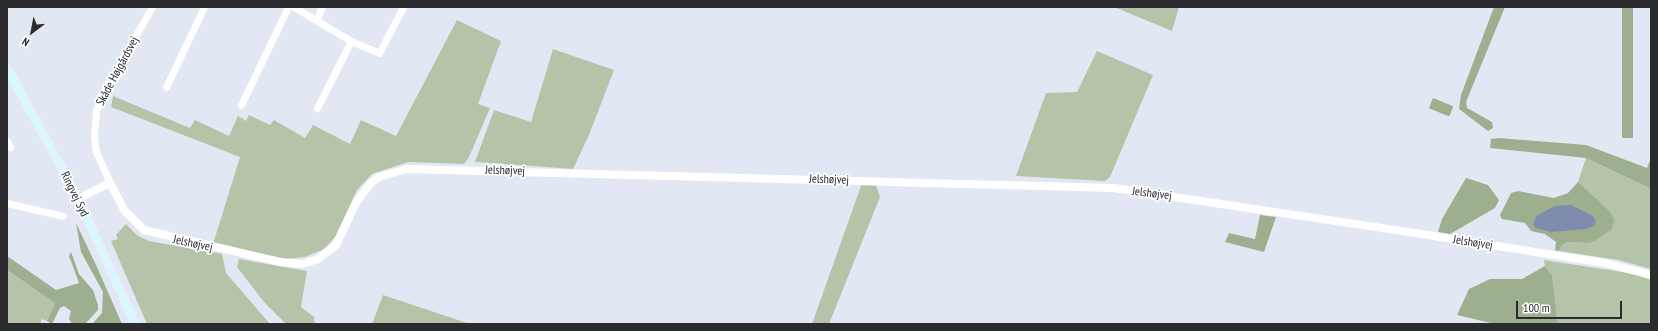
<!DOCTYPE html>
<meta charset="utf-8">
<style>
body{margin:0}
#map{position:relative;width:1658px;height:331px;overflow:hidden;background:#e2e8f3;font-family:"PT Sans Narrow",sans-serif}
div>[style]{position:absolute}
.green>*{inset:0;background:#b5c4a8}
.forest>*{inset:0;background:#9daf8e;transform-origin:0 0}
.water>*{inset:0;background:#7e8dad}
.minor>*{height:7px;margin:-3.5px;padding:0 3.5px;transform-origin:3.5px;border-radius:3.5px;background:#fff}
.tertiary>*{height:8px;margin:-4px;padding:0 4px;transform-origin:4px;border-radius:4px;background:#fff}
.secondary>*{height:9px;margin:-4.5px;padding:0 4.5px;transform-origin:4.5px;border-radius:4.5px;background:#dcf6fe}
span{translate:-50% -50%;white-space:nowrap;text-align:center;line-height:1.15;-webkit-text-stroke:3.5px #fff;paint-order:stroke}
.street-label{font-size:12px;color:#292b2f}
.frame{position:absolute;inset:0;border:8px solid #292b2f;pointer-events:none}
.north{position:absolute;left:12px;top:12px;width:40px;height:40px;-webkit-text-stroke:3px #fff;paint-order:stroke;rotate:212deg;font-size:11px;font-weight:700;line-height:16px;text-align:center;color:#292b2f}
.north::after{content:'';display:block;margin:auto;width:14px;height:18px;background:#292b2f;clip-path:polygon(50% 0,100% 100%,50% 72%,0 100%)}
.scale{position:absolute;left:1516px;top:301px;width:106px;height:18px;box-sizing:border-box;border:2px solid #292b2f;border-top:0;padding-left:5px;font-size:12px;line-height:14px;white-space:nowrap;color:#292b2f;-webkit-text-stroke:3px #fff;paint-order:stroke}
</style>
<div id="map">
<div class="green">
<div style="clip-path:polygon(1114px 7px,1179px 7px,1172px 31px)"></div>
<div style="clip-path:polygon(457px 20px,501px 41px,478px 104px,490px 108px,469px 157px,464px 164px,408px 162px,372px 174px,357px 190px,335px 237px,324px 249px,305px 257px,286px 259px,213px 244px,240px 157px,111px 107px,113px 96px,190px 128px,195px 120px,229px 136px,238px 116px,246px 121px,249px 115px,270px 125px,274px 120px,305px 138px,313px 125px,350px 144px,361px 120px,396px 136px)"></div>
<div style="clip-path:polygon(553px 49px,614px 70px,589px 135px,573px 169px,475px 162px,494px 110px,531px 122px)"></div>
<div style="clip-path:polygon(1097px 51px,1153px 75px,1110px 177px,1105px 181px,1016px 176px,1046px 93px,1077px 92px)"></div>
<div style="clip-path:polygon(1586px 158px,1651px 189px,1651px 269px,1618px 260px,1559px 251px,1562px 245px,1567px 242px,1589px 243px,1588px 193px,1578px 182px)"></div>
<div style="clip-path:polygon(862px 183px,876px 185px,880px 197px,829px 324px,812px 324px)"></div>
<div style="clip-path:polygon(126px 224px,138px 236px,149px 241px,222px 254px,226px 273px,270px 324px,147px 324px,111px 241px,118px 239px,116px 235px)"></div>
<div style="clip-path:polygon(239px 259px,307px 271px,301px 307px,314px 317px,315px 324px,286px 324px,264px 302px,237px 267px)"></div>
<div style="clip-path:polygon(1544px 260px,1635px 274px,1651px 280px,1651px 324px,1558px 324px,1552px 275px,1545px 266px)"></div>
<div style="clip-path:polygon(7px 270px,55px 303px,47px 321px,42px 319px,40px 324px,7px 324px)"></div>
<div style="clip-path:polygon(383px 295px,470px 324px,372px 324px)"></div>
</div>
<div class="forest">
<div style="clip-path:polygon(1494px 7px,1505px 7px,1466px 102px,1467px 108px,1492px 122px,1493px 128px,1488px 131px,1459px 109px,1461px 95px)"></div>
<div style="left:1622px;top:7px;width:11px;height:131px"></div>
<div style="left:1433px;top:98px;width:22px;height:11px;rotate:22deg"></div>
<div style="clip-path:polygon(1499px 138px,1586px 145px,1647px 168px,1651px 158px,1651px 189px,1586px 158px,1490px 148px,1491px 139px)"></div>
<div style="clip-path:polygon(1466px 178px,1488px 185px,1499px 200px,1495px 208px,1450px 234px,1438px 232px,1442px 219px)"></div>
<div style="clip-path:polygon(1578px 182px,1610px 212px,1614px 220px,1612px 229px,1596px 240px,1588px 243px,1567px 242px,1562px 245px,1559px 251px,1555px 250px,1556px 242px,1545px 234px,1531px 231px,1525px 223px,1502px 219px,1500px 215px,1511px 193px,1518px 191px,1554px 198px,1568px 193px)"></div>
<div style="clip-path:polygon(1260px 215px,1276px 217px,1264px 252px,1225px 242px,1229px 233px,1255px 239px)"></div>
<div style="clip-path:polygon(76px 223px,96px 265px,122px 324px,92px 324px,102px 313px,103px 292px,81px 252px)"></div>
<div style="clip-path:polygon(71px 252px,79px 274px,93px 290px,98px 305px,98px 310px,85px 324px,72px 324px,69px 319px,71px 311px,64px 306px,60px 308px,52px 324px,47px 321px,55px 303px,7px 270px,7px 256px,56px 290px,79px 283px,69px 256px)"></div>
<div style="clip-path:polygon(1545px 266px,1552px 275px,1558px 324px,1495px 324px,1457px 315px,1469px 289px,1490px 279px,1522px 279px)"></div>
</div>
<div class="water">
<div style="clip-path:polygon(1571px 205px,1593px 216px,1596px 221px,1594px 226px,1586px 229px,1551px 232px,1535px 228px,1533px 224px,1536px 216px,1555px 206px)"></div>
</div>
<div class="minor">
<div style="left:294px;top:7px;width:66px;rotate:30.8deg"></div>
<div style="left:351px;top:41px;width:30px;rotate:23deg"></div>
<div style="left:379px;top:53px;width:52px;rotate:-62.4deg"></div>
<div style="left:316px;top:20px;width:14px;rotate:-65deg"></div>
<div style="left:166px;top:87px;width:89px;rotate:-64.6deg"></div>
<div style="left:241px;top:105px;width:109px;rotate:-64.4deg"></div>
<div style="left:317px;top:108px;width:75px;rotate:-63.1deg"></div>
<div style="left:7px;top:141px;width:7px;rotate:63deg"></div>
<div style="left:110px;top:183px;width:34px;rotate:-114deg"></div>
<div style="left:96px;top:152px;width:17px;rotate:-97deg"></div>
<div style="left:94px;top:135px;width:25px;rotate:-85deg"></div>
<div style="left:96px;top:110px;width:21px;rotate:-67deg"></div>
<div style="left:104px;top:91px;width:97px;rotate:-60.3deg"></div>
<div style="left:7px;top:203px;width:57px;rotate:13.1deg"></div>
</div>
<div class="tertiary">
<div style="left:78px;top:199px;width:36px;rotate:-27deg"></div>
<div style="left:110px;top:183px;width:32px;rotate:62deg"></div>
<div style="left:125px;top:211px;width:27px;rotate:45deg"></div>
<div style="left:144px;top:230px;width:140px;rotate:13.2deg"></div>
<div style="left:280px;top:262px;width:22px;rotate:5deg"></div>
<div style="left:302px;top:264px;width:17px;rotate:-17deg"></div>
<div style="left:318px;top:259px;width:23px;rotate:-38deg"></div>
<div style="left:336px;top:245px;width:49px;rotate:-64.5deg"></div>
<div style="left:357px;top:201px;width:23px;rotate:-52deg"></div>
<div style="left:371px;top:183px;width:10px;rotate:-37deg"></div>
<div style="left:379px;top:177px;width:29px;rotate:-16deg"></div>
<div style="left:407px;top:169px;width:707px;rotate:1.54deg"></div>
<div style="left:1114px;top:188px;width:324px;rotate:8.5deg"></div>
<div style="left:1434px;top:236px;width:173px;rotate:9deg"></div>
<div style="left:1605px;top:263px;width:48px;rotate:14.6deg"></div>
</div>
<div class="secondary">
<div style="left:7px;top:68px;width:149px;rotate:61.5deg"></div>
<div style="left:78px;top:199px;width:137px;rotate:65.5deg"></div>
</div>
<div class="street-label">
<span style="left:117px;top:71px;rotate:-62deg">Skåde Højgårdsvej</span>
<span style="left:505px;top:170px;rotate:2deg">Jelshøjvej</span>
<span style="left:829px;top:179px;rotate:2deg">Jelshøjvej</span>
<span style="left:1152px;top:193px;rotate:7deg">Jelshøjvej</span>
<span style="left:75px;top:194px;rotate:64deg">Ringvej Syd</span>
<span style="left:1473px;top:242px;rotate:9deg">Jelshøjvej</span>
<span style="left:193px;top:243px;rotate:12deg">Jelshøjvej</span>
</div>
<div class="frame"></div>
<div class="north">N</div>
<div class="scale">100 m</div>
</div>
